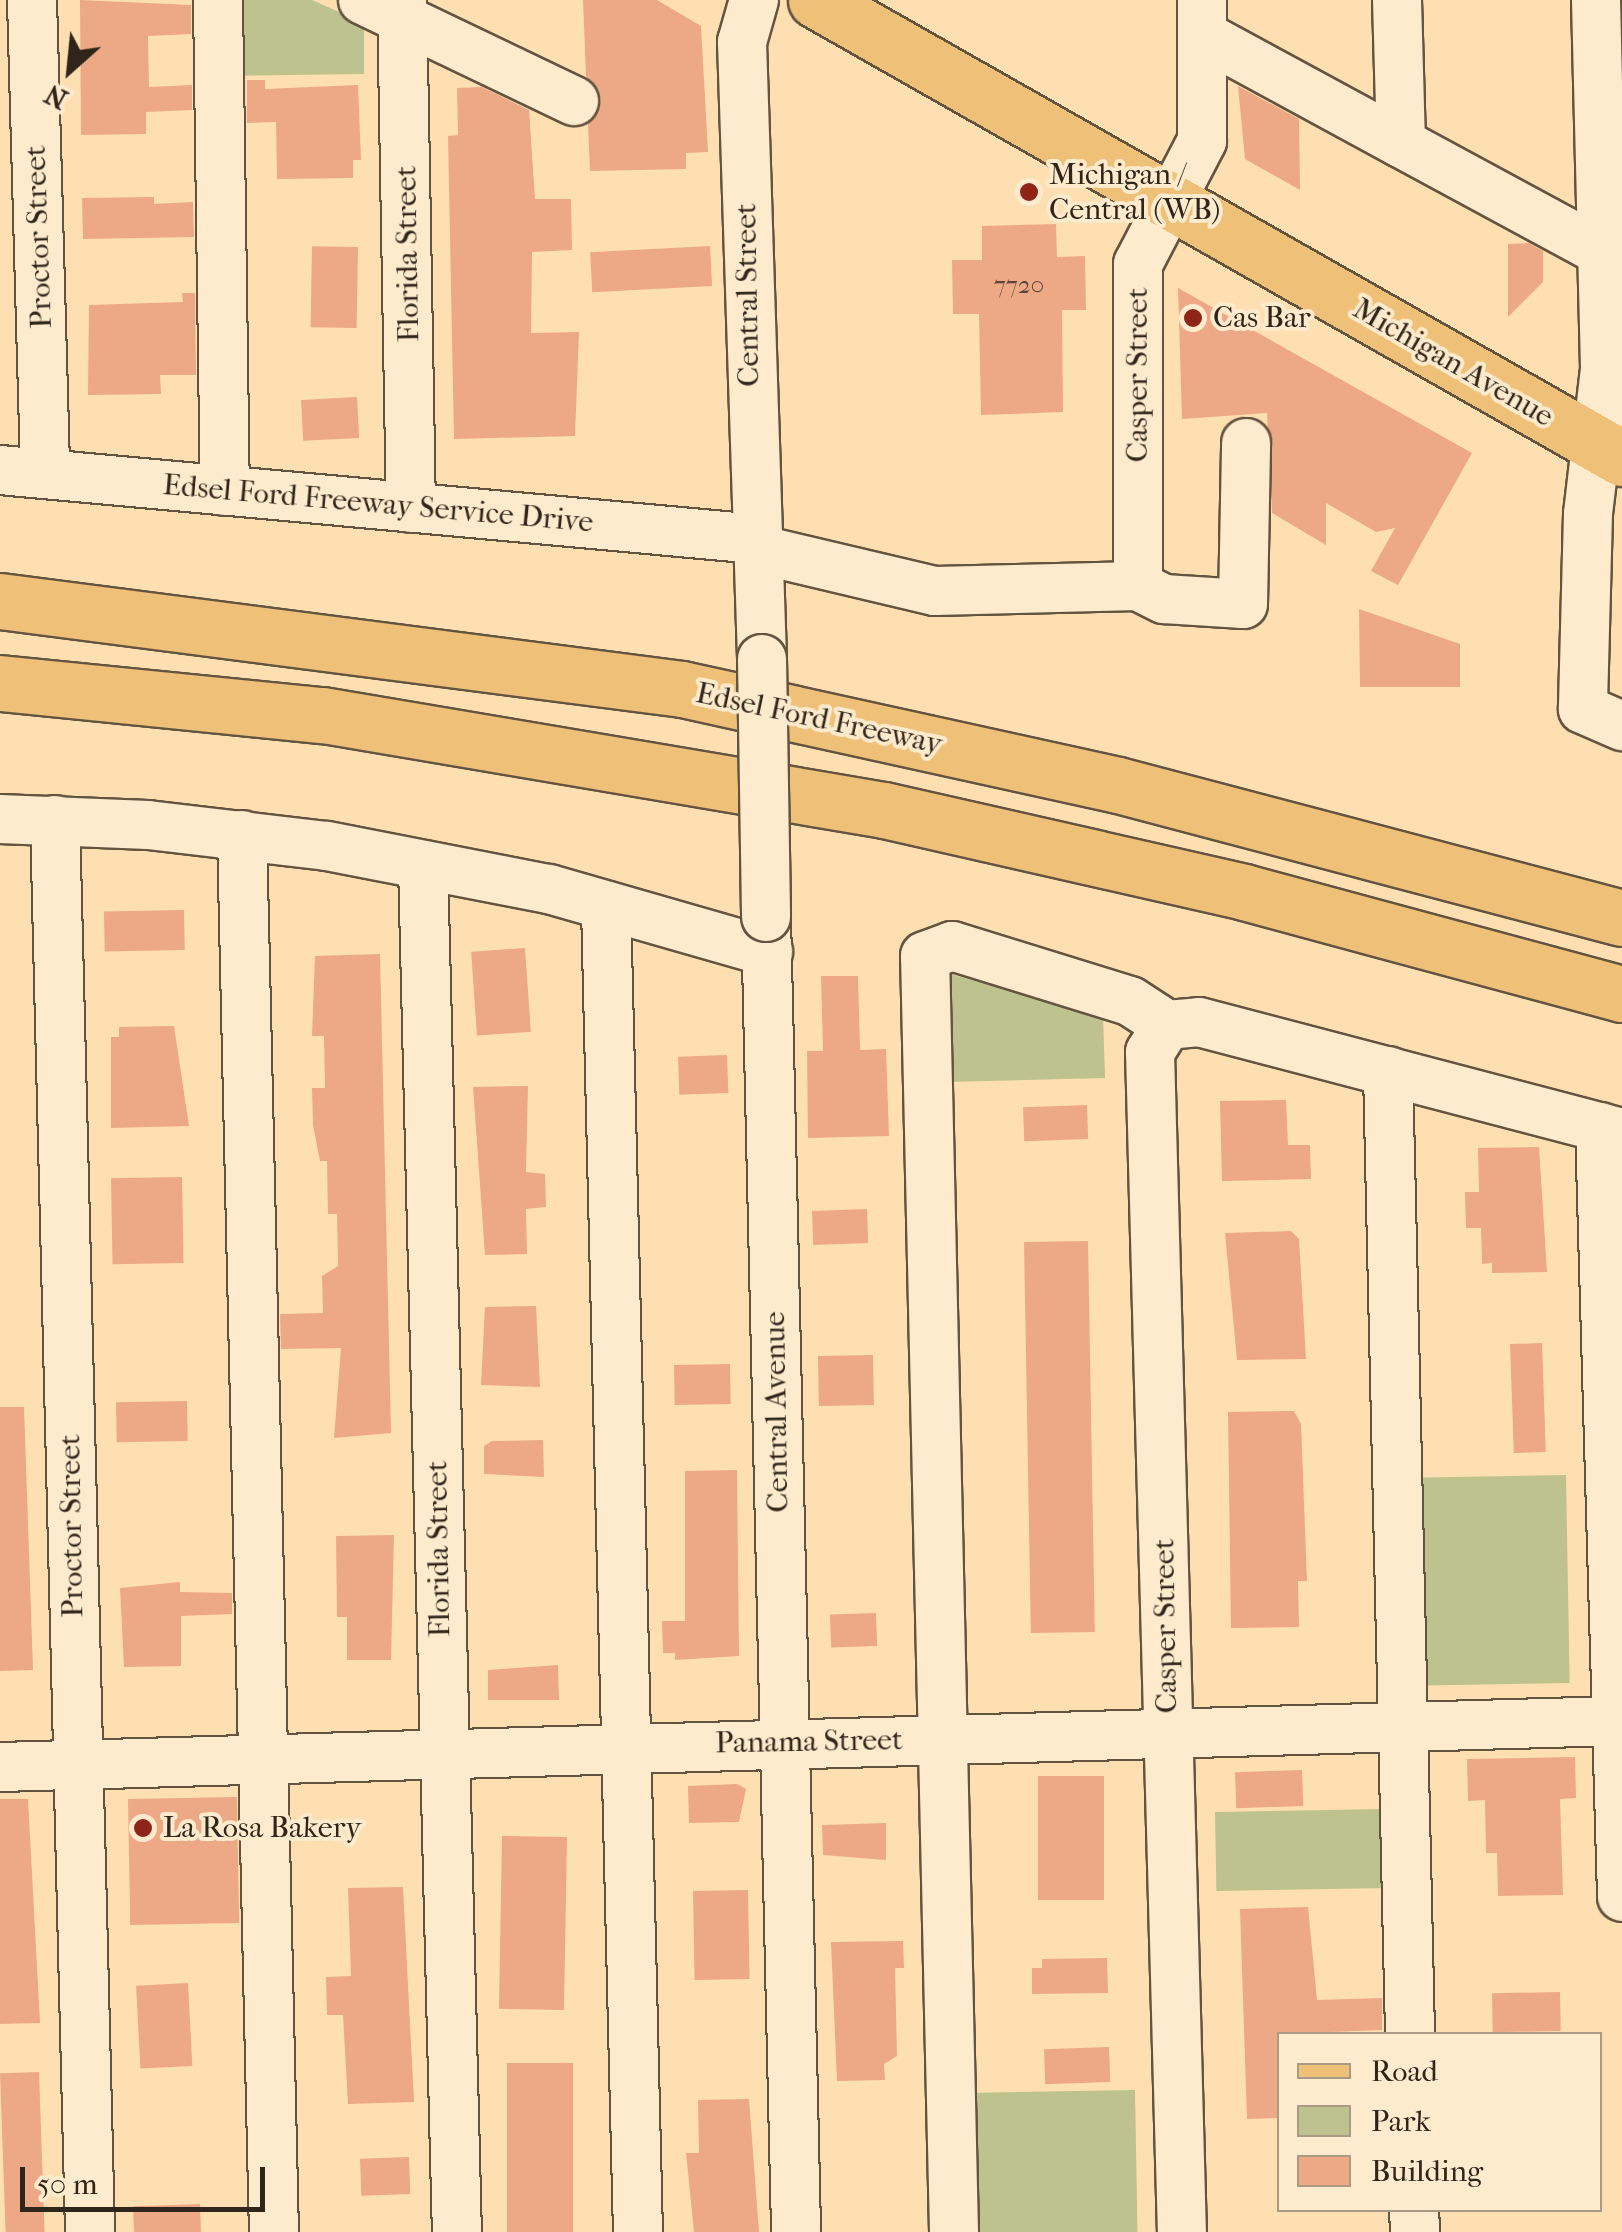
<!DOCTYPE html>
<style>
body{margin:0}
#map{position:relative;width:1622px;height:2232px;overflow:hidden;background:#fedfb1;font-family:"IM FELL French Canon",serif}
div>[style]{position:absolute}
.green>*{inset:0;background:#bdc28e;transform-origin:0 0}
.building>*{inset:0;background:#eda986;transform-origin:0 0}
.roads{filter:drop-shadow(2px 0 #635440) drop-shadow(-2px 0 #635440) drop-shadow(0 2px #635440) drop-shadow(0 -2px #635440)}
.minor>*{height:48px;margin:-24px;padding:0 24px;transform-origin:24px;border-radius:24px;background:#feeacc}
.major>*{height:55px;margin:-27.5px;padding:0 27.5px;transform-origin:27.5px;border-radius:27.5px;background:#efc078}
.highway>*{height:55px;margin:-27.5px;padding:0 27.5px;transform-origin:27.5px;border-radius:27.5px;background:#efc078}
.bridges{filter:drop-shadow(2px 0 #635440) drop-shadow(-2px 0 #635440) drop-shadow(0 2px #635440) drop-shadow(0 -2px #635440)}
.minor-bridge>*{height:48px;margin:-24px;padding:0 24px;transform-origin:24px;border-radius:24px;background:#feeacc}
.dots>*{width:28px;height:28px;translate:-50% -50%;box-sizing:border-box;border:5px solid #feeacc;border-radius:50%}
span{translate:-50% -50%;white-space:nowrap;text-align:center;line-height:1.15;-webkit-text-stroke:8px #feeacc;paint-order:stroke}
.number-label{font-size:25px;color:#5e4636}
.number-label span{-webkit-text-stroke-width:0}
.poi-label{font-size:30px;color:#2f251b}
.left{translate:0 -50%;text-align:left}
.street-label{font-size:30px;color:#2f251b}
.legend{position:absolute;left:1277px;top:2032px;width:325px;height:180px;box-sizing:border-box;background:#feeacc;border:2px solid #ab9b85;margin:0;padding:12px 18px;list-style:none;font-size:30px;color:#2f251b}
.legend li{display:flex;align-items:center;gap:20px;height:50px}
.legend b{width:50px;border:2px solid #ab9b85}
.north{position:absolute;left:20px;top:20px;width:100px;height:100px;-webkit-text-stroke:8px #feeacc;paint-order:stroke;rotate:207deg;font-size:28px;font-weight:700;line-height:40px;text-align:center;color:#2f251b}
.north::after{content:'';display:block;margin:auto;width:35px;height:45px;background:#2f251b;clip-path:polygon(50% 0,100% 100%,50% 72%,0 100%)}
.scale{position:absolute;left:20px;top:2167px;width:245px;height:45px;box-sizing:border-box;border:5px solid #2f251b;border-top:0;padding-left:12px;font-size:30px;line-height:35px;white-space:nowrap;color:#2f251b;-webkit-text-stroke:8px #feeacc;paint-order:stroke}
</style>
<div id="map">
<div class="green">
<div style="clip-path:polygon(227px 0,312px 0,364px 23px,364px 74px,228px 76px)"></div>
<div style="clip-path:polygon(943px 972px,1103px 1017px,1105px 1078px,946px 1082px)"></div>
<div style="left:1566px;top:1475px;width:208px;height:157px;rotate:89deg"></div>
<div style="left:1385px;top:1809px;width:79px;height:170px;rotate:89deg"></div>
<div style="left:1135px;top:2090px;width:142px;height:167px;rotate:89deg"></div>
</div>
<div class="building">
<div style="clip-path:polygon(80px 0,191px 5px,191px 34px,148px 36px,149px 87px,192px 85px,192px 110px,146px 112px,146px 134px,81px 135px)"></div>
<div style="clip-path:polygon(583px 0,657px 0,701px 26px,708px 152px,686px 153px,686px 169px,590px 171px,588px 124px,601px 100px,586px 76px)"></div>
<div style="clip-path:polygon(247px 80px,265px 80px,265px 89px,358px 85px,361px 160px,353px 160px,353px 178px,277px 179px,276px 122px,247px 123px)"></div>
<div style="clip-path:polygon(1238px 86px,1299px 119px,1300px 190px,1245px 159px)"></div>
<div style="clip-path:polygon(482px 87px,529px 110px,535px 199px,571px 199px,572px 250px,532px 252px,531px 333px,579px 332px,575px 436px,454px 439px,448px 136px,458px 135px,457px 88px)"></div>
<div style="clip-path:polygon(154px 197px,154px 204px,193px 202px,194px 237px,83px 239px,82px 198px)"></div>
<div style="clip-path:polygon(1056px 224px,1057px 257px,1085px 256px,1086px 310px,1062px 310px,1063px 412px,981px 415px,979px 314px,953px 314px,952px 260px,982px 260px,982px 226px)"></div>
<div style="clip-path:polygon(1529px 243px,1543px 251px,1543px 282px,1508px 317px,1508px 244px)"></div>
<div style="left:710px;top:246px;width:40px;height:120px;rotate:87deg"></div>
<div style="left:358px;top:247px;width:81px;height:46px;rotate:91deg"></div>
<div style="clip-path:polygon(1178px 288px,1472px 453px,1398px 585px,1371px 571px,1395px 528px,1376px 532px,1326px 503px,1326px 545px,1272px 513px,1267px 413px,1182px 419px)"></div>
<div style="clip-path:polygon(182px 293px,195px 293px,196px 375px,160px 375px,161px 394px,88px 395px,89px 305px,183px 302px)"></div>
<div style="left:357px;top:397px;width:41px;height:56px;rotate:87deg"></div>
<div style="clip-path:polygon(1359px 609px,1460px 644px,1460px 687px,1360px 687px)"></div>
<div style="left:184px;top:910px;width:40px;height:80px;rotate:89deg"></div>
<div style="left:525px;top:948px;width:84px;height:54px;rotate:86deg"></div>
<div style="clip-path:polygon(380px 954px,391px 1433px,334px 1438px,341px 1348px,281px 1349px,280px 1314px,323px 1313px,322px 1276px,338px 1266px,337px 1214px,328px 1214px,327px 1161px,320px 1161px,313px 1125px,312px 1088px,325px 1088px,324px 1036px,312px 1036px,315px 956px)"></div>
<div style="clip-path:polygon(821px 976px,858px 976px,860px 1050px,886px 1049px,889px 1136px,808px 1138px,807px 1051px,823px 1051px)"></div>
<div style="clip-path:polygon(174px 1026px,189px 1126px,111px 1128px,111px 1037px,119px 1037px,119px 1027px)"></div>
<div style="left:727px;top:1055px;width:38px;height:49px;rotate:88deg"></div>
<div style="clip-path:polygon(528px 1086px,526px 1172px,545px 1174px,546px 1207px,526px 1209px,527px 1254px,485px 1255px,473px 1087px)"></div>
<div style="clip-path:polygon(1286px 1100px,1288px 1145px,1310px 1145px,1311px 1179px,1222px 1181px,1220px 1101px)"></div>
<div style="left:1087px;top:1105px;width:34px;height:64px;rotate:88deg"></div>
<div style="clip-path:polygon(1539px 1147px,1547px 1272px,1492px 1273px,1492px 1263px,1482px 1264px,1481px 1228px,1466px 1228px,1465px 1192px,1479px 1192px,1478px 1148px)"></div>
<div style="left:182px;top:1177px;width:86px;height:71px;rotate:89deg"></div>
<div style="left:867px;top:1209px;width:34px;height:55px;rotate:88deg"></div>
<div style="clip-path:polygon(1291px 1231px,1299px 1239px,1306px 1359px,1237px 1360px,1225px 1233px)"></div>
<div style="left:1088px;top:1241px;width:391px;height:64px;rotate:89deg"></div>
<div style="clip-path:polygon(536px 1306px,540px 1387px,481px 1385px,485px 1307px)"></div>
<div style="left:1542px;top:1343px;width:109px;height:32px;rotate:88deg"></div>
<div style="left:873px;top:1355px;width:50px;height:55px;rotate:89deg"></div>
<div style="left:730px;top:1364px;width:40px;height:56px;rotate:89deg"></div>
<div style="left:187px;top:1401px;width:40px;height:71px;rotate:89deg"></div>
<div style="clip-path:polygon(0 1407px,24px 1407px,33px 1670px,0 1671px)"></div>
<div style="clip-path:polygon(1294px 1411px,1301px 1424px,1307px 1581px,1298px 1581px,1299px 1627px,1231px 1628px,1228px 1412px)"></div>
<div style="clip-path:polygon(543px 1440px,544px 1477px,484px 1474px,484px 1446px,492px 1441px)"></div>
<div style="clip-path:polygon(737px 1470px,739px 1656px,675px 1660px,675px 1653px,663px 1653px,662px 1621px,685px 1621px,685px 1471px)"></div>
<div style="clip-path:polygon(394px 1535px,391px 1660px,347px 1660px,347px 1617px,337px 1617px,336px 1536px)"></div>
<div style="clip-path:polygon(180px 1582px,180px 1592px,232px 1593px,232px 1614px,181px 1616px,181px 1666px,124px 1667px,120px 1588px)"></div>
<div style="left:876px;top:1613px;width:33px;height:46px;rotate:88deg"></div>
<div style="clip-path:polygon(558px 1665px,559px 1700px,488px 1700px,488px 1670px)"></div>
<div style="clip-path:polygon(1575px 1757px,1576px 1798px,1560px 1799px,1563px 1895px,1498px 1896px,1497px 1853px,1486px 1853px,1485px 1800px,1468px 1801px,1467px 1759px)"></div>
<div style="left:1302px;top:1770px;width:36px;height:67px;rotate:88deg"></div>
<div style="left:1104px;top:1776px;width:124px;height:66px;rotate:90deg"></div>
<div style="clip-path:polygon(737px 1784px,746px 1789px,739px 1822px,689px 1823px,688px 1786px)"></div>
<div style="left:237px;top:1797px;width:126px;height:109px;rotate:89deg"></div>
<div style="clip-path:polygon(0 1799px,28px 1799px,40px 2023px,0 2024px)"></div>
<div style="clip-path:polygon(886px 1823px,886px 1860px,823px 1855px,822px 1825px)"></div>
<div style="left:567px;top:1837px;width:173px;height:65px;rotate:91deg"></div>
<div style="clip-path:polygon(403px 1887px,414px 2102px,348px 2104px,343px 2015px,327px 2015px,326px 1977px,351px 1976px,348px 1888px)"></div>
<div style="left:748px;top:1890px;width:89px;height:55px;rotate:89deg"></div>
<div style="clip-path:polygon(1308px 1907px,1317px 2000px,1382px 1998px,1382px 2030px,1280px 2034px,1280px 2118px,1247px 2119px,1240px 1909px)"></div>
<div style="clip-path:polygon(903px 1941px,904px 1968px,895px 1968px,897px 2056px,884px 2064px,885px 2080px,837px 2081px,831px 1942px)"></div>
<div style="clip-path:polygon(1107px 1958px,1108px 1993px,1032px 1994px,1032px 1968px,1042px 1968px,1042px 1959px)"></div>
<div style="left:188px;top:1983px;width:83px;height:52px;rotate:87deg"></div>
<div style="left:1560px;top:1992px;width:39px;height:68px;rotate:89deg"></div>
<div style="left:1109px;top:2047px;width:35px;height:65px;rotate:88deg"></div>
<div style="left:573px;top:2063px;width:169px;height:66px;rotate:90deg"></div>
<div style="left:39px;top:2072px;width:160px;height:39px;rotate:88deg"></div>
<div style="clip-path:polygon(749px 2099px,759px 2232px,694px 2232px,686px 2153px,699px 2153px,698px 2100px)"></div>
<div style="left:409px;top:2157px;width:37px;height:49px;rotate:88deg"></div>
<div style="left:200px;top:2204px;width:28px;height:67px;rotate:88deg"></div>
</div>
<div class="roads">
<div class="minor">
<div style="left:32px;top:0;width:474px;rotate:88.4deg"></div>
<div style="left:218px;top:0;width:491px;rotate:89.2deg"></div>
<div style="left:363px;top:0;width:234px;rotate:25.6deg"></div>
<div style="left:402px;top:0;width:508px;rotate:88.99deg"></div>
<div style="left:754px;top:0;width:44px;rotate:105.9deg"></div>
<div style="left:742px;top:42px;width:617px;rotate:88.14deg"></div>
<div style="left:1596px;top:0;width:369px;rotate:88.6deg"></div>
<div style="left:1605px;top:369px;width:146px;rotate:96.7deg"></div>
<div style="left:1588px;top:514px;width:195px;rotate:91.5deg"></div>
<div style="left:1583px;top:709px;width:43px;rotate:23.6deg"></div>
<div style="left:1202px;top:35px;width:226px;rotate:28.5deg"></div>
<div style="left:1401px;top:143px;width:143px;rotate:-91.6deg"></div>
<div style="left:1401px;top:143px;width:230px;rotate:28.4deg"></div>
<div style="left:0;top:470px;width:759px;rotate:5.21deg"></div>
<div style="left:757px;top:549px;width:183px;rotate:13.3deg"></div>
<div style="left:935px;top:591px;width:203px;rotate:-1.4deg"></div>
<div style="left:1138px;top:586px;width:322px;rotate:-90deg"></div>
<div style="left:1138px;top:264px;width:139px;rotate:-62.5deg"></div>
<div style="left:1202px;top:141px;width:141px;rotate:-90deg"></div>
<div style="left:1138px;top:586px;width:29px;rotate:27deg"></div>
<div style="left:1164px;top:599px;width:79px;rotate:3.6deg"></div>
<div style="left:1243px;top:604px;width:161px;rotate:-88.9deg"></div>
<div style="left:0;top:819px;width:148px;rotate:2.3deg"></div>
<div style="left:148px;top:825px;width:180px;rotate:6.7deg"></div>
<div style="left:327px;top:846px;width:226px;rotate:11deg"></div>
<div style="left:549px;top:889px;width:228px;rotate:16deg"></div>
<div style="left:55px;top:820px;width:1412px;rotate:88.58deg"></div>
<div style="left:242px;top:835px;width:1397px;rotate:88.69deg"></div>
<div style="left:423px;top:865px;width:1367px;rotate:88.58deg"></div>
<div style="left:606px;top:906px;width:1326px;rotate:88.62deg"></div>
<div style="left:766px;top:917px;width:1315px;rotate:88.69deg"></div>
<div style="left:1167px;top:1025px;width:32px;rotate:122deg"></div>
<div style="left:1150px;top:1052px;width:1180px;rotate:88.45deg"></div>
<div style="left:1167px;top:1025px;width:32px;rotate:-5deg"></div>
<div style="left:1199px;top:1022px;width:437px;rotate:14.7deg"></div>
<div style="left:1388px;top:1071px;width:963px;rotate:88.69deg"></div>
<div style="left:1600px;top:1127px;width:770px;rotate:88.36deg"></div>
<div style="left:0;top:1767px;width:1619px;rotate:-1.63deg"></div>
<div style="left:1414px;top:2210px;width:22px;rotate:87deg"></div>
<div style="left:954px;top:2232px;width:1276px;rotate:-91.3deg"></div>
<div style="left:925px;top:956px;width:29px;rotate:-20deg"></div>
<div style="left:952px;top:946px;width:186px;rotate:17.2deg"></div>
<div style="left:1130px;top:1001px;width:44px;rotate:33deg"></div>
</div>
<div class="major">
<div style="left:816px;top:0;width:927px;rotate:29.61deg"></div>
</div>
<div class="highway">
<div style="left:0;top:601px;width:688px;rotate:7.35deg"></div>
<div style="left:682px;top:689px;width:446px;rotate:12.4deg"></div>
<div style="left:1118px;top:785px;width:521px;rotate:14.78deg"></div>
<div style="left:0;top:683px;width:325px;rotate:5.7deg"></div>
<div style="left:323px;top:715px;width:569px;rotate:9.61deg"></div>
<div style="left:884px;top:810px;width:369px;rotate:12.8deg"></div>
<div style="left:1244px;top:892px;width:392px;rotate:15.1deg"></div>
</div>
</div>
<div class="bridges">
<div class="minor-bridge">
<div style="left:762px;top:659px;width:258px;rotate:89.1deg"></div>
</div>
</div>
<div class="dots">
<div style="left:1029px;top:192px;background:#8f2418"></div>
<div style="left:1193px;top:318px;background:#8f2418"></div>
<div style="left:143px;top:1828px;background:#8f2418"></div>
</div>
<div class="number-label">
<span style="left:1019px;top:285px">7720</span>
</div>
<div class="poi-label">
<span class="left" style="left:1049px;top:192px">Michigan /<br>Central (WB)</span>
<span class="left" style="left:1213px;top:318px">Cas Bar</span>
<span class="left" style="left:163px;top:1828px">La Rosa Bakery</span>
</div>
<div class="street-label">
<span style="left:39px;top:237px;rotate:-92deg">Proctor Street</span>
<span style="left:408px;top:254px;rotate:-91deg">Florida Street</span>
<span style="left:748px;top:295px;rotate:-91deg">Central Street</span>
<span style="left:1453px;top:363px;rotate:30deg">Michigan Avenue</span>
<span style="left:1138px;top:375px;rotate:-90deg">Casper Street</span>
<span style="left:378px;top:504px;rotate:5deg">Edsel Ford Freeway Service Drive</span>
<span style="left:819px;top:719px;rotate:12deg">Edsel Ford Freeway</span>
<span style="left:777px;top:1412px;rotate:-91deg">Central Avenue</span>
<span style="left:72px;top:1526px;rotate:-91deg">Proctor Street</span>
<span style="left:439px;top:1549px;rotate:-91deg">Florida Street</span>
<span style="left:1166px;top:1626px;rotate:-91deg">Casper Street</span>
<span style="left:809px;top:1742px;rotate:-1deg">Panama Street</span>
</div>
<ul class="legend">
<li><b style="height:12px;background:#efc078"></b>Road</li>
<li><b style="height:28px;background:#bdc28e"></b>Park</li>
<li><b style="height:28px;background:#eda986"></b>Building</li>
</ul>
<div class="north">N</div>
<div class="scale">50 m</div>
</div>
